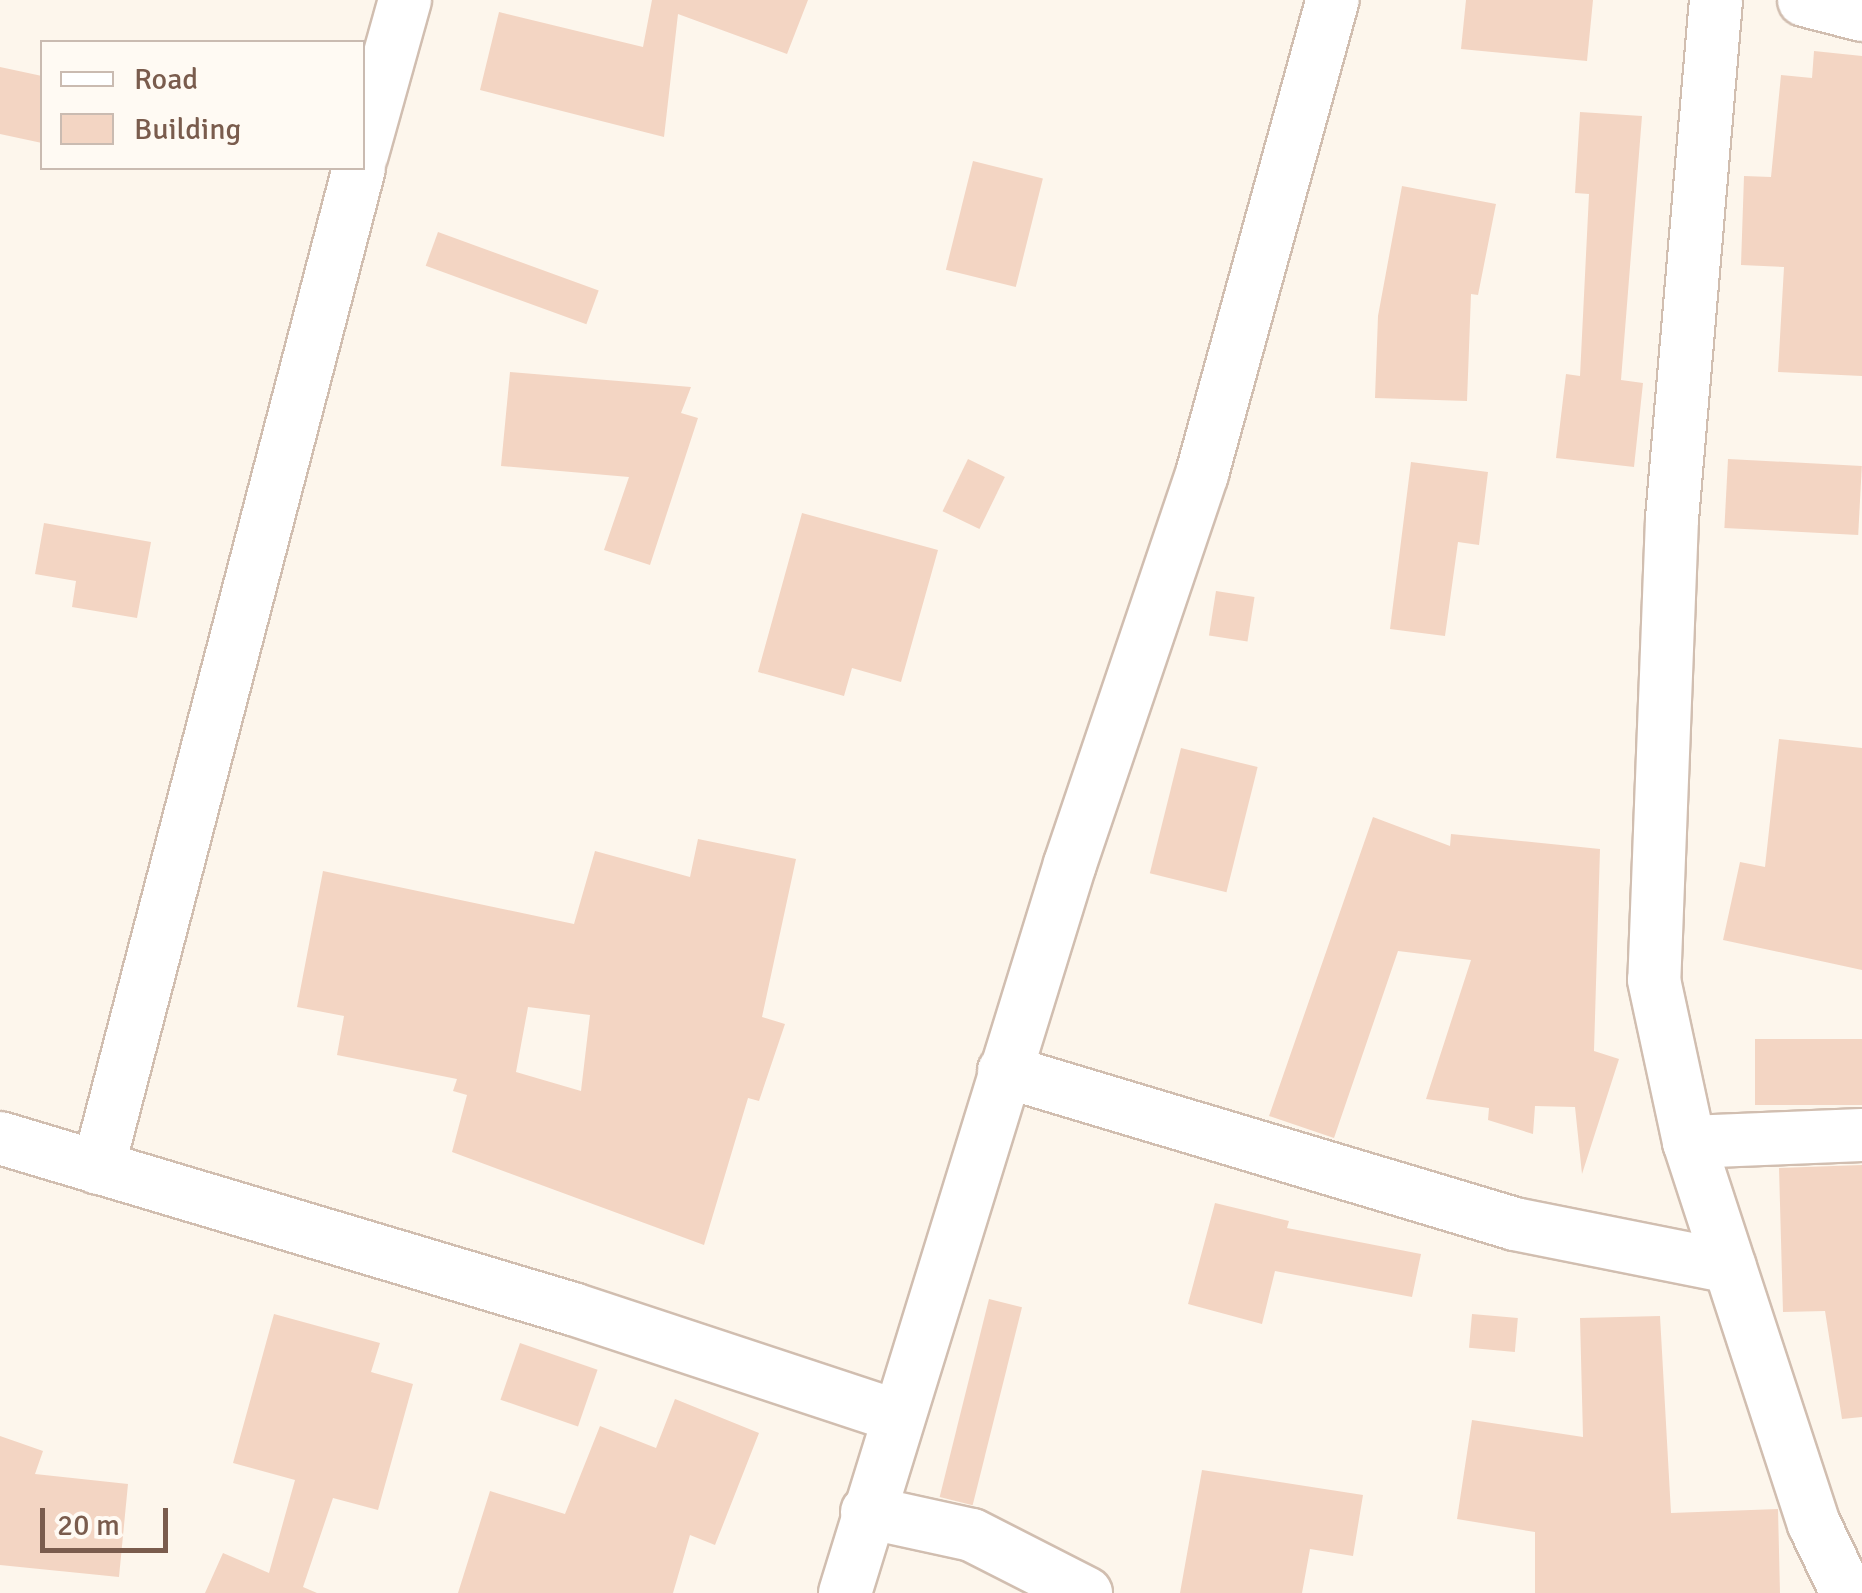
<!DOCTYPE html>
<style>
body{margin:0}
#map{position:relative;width:1862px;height:1593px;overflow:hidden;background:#fdf6ec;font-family:Signika,sans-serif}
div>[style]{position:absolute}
.building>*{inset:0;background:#f3d5c3;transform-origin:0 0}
.roads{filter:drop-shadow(2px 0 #d1beb0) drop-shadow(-2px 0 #d1beb0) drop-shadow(0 2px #d1beb0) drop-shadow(0 -2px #d1beb0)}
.street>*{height:52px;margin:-26px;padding:0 26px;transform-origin:26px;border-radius:26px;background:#fff}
span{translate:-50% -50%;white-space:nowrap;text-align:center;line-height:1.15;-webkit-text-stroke:8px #fffaf3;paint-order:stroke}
.legend{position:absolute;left:40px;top:40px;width:325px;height:130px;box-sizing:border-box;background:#fffaf3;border:2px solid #cabbb1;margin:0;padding:12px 18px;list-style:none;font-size:30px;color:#7a5c4d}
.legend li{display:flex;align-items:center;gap:20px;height:50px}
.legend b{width:50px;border:2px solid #cabbb1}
.scale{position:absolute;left:40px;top:1508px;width:128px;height:45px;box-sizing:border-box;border:5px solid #7a5c4d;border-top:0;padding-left:12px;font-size:30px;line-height:35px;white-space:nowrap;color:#7a5c4d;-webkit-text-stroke:8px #fffaf3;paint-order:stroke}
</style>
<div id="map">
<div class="building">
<div style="clip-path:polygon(652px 0,808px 0,787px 54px,678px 14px,664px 137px,480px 90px,499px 12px,643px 47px)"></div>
<div style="clip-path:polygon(1466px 0,1593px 0,1587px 61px,1461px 49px)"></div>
<div style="clip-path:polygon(1814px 51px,1862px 56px,1862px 376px,1778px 372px,1784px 267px,1741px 265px,1744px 176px,1771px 177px,1781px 75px,1812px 78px)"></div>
<div style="clip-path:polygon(0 67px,42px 76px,42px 143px,0 134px)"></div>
<div style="clip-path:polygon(1580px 112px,1642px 116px,1621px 380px,1643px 383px,1634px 467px,1556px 458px,1566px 374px,1580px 376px,1589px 194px,1575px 193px)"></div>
<div style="left:973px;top:161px;width:72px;height:112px;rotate:14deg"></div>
<div style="clip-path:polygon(1402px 186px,1496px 204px,1478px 295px,1471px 294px,1467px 401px,1375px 398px,1378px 316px)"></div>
<div style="left:438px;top:232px;width:171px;height:36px;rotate:20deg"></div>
<div style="clip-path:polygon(510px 372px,691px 387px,681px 413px,698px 418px,650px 565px,604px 550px,629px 477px,501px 466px)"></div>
<div style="left:968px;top:459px;width:41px;height:58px;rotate:26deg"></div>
<div style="left:1728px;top:459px;width:134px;height:69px;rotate:3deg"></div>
<div style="clip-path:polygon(1411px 462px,1488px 472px,1479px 545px,1458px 542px,1445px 636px,1390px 629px)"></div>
<div style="clip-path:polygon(802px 513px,938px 550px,901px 682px,852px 668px,844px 696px,758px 672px)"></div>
<div style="clip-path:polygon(44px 523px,151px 542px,137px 618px,72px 607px,76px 581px,35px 574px)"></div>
<div style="left:1216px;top:591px;width:39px;height:45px;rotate:9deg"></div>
<div style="clip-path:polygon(1779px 739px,1862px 748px,1862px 970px,1723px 940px,1740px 862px,1765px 867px)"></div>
<div style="left:1181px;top:748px;width:79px;height:129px;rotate:14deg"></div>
<div style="clip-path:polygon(1373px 817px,1450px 846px,1451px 834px,1600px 849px,1594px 1051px,1619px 1059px,1582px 1174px,1575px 1107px,1535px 1106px,1533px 1134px,1488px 1120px,1489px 1108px,1426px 1099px,1471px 960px,1398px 951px,1334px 1138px,1269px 1116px)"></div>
<div style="clip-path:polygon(evenodd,698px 839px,796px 859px,762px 1017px,785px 1024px,759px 1101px,748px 1098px,704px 1245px,452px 1152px,467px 1095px,453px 1091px,457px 1079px,337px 1055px,344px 1016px,297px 1007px,323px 871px,574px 924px,595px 851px,690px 877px,698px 839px,528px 1007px,590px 1015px,581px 1091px,516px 1072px,528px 1007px)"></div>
<div style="left:1862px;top:1039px;width:66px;height:107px;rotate:90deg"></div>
<div style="clip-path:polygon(1862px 1165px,1862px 1417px,1842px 1419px,1825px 1311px,1783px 1312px,1779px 1168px)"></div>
<div style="clip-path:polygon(1215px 1203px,1289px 1221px,1287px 1228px,1421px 1254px,1412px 1297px,1275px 1271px,1262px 1324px,1188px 1304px)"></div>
<div style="left:989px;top:1299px;width:34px;height:204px;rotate:14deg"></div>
<div style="clip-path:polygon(274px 1314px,380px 1343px,371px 1372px,413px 1384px,378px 1510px,333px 1498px,303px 1587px,317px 1593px,205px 1593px,223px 1553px,269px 1573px,295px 1480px,233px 1463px)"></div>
<div style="left:1472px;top:1314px;width:46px;height:34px;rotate:5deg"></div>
<div style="clip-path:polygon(1660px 1316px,1671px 1513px,1778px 1509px,1780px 1593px,1535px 1593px,1535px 1532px,1457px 1519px,1472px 1420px,1583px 1437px,1580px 1318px)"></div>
<div style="left:520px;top:1343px;width:82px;height:60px;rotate:19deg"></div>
<div style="clip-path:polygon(675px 1399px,759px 1433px,715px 1545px,690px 1535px,673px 1593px,458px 1593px,490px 1491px,565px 1514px,600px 1426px,656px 1448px)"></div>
<div style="clip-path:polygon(0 1436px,43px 1451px,35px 1474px,128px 1484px,119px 1577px,0 1565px)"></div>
<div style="clip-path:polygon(1202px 1470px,1363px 1495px,1353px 1556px,1310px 1549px,1302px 1593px,1180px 1593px)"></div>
</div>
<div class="roads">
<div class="street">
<div style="left:1716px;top:0;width:521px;rotate:94.85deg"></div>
<div style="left:1672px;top:519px;width:461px;rotate:92.2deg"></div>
<div style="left:1654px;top:980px;width:166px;rotate:77.8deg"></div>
<div style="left:1689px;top:1142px;width:402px;rotate:71.9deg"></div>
<div style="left:1814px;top:1524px;width:76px;rotate:64.4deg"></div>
<div style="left:1804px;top:0;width:60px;rotate:14.5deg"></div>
<div style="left:362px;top:154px;width:160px;rotate:-74.4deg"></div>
<div style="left:1004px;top:1071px;width:533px;rotate:16.67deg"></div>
<div style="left:1515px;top:1224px;width:219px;rotate:11.3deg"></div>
<div style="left:0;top:1138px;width:598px;rotate:16.62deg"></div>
<div style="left:573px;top:1309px;width:340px;rotate:18.3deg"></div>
<div style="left:1689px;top:1142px;width:173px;rotate:-2.3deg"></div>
<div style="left:98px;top:1168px;width:1033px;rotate:-75.37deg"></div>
<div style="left:867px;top:1512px;width:107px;rotate:12.4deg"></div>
<div style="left:972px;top:1535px;width:128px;rotate:27deg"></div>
<div style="left:845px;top:1593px;width:763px;rotate:-72.85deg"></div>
<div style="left:1070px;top:864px;width:412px;rotate:-71.3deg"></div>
<div style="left:1202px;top:474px;width:492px;rotate:-74.6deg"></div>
</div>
</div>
<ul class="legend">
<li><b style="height:12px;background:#fff"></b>Road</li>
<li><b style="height:28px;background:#f3d5c3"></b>Building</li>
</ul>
<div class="scale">20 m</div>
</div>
